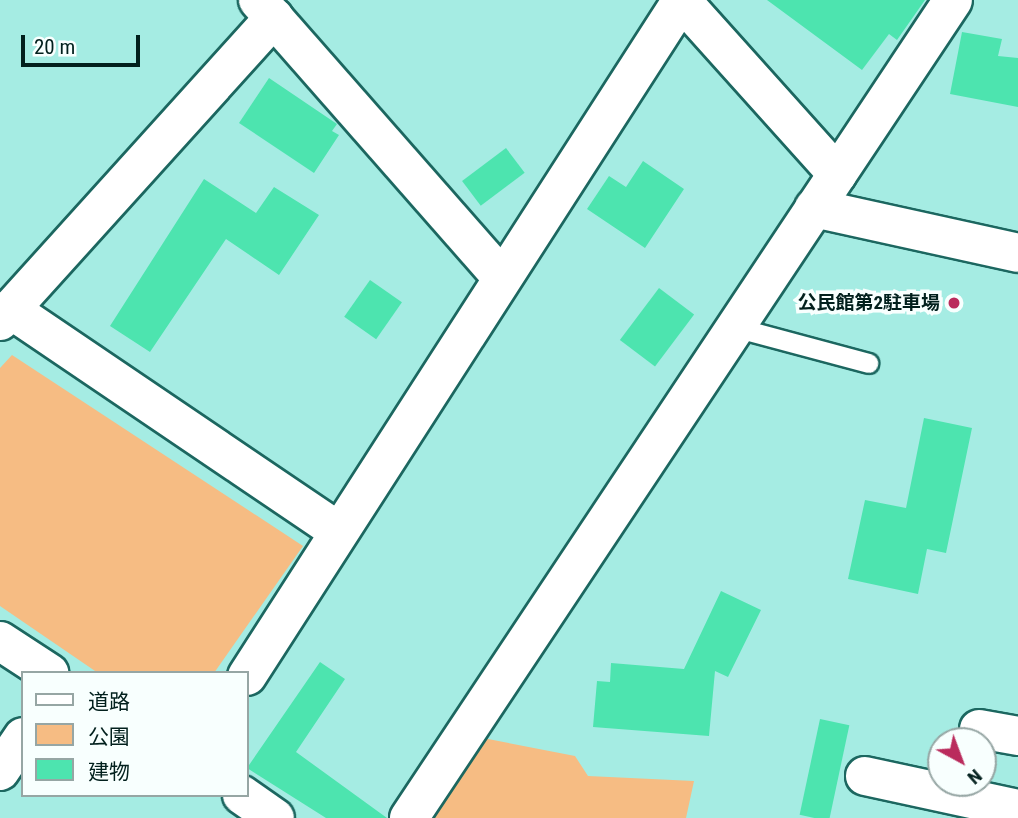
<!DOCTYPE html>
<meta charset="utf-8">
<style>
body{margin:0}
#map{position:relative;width:1018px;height:818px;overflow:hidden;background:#a5ece3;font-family:"Roboto Condensed","Noto Sans JP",sans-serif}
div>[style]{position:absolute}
.green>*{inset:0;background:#f6bc83}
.building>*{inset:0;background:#4de4af;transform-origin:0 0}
.roads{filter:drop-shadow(2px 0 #1c6760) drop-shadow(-2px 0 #1c6760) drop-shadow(0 2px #1c6760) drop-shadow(0 -2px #1c6760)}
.service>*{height:19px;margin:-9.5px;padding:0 9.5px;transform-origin:9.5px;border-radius:9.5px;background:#fff}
.minor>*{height:38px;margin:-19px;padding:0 19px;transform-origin:19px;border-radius:19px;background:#fff}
.tertiary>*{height:38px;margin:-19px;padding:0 19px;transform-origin:19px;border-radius:19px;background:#fff}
.dots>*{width:19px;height:19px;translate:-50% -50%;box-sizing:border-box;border:4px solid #f8fffe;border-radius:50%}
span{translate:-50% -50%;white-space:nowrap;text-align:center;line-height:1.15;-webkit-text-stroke:7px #f8fffe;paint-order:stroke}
.poi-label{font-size:19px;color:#02201d;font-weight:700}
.right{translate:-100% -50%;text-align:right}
.legend{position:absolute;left:21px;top:671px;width:228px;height:126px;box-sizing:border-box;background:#f8fffe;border:2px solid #96a6a4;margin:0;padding:9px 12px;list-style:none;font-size:21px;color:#02201d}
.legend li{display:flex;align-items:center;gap:14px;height:35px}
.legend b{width:35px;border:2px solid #96a6a4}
.north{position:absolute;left:927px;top:727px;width:70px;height:70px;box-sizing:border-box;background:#f8fffe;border:2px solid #96a6a4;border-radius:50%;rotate:139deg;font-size:19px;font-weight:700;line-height:28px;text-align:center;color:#02201d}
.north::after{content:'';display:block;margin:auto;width:24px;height:32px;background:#ba2b5c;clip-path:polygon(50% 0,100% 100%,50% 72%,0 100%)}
.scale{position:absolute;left:21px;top:35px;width:119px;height:32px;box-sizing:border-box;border:4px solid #02201d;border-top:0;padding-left:9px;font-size:21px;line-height:24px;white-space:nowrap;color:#02201d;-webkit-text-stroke:5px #f8fffe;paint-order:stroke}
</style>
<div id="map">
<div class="green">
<div style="clip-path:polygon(12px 355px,303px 546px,214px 673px,98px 673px,0 606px,0 368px)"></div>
<div style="clip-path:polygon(483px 738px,575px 756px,588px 776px,694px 781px,686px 818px,427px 818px)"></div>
</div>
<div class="building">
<div style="clip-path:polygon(767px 0,925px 0,897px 40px,889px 34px,862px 70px)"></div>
<div style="clip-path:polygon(962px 32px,1002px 39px,998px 56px,1018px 58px,1018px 107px,950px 94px)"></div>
<div style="clip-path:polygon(269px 78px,337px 124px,332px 131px,339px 135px,314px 173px,239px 123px)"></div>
<div style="left:506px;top:148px;width:31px;height:55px;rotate:53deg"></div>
<div style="clip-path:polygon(643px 161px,684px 189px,645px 248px,587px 209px,609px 176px,626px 187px)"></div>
<div style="clip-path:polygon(204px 179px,256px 213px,274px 187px,319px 215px,279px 275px,226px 239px,150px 352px,110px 326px)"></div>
<div style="left:370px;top:280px;width:39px;height:45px;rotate:35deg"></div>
<div style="left:659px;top:288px;width:44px;height:65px;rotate:37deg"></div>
<div style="clip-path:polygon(924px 418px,972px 428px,946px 553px,927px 549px,918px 594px,848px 579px,865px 500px,906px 508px)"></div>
<div style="clip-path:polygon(721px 591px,761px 610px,728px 677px,715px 671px,709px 736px,593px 727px,597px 681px,610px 682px,611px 663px,684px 669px)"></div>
<div style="clip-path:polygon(320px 662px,345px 679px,296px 752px,387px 818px,326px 818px,247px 768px)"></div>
<div style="left:820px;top:719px;width:30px;height:98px;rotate:12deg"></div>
</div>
<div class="roads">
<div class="service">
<div style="left:734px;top:327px;width:139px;rotate:15deg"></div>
</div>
<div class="minor">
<div style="left:258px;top:0;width:370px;rotate:48.7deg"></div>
<div style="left:814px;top:208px;width:209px;rotate:12.4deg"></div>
<div style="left:10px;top:309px;width:397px;rotate:34.1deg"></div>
<div style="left:0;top:321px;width:409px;rotate:-47.9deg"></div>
<div style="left:0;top:641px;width:59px;rotate:33.1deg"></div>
<div style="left:247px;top:676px;width:804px;rotate:-57.24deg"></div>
<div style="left:979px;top:729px;width:40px;rotate:10deg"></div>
<div style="left:0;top:771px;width:41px;rotate:-55.9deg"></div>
<div style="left:865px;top:776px;width:157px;rotate:12.2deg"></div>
<div style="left:242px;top:795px;width:40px;rotate:34.9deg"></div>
<div style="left:409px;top:818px;width:982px;rotate:-56.37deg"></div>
</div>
<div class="tertiary">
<div style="left:681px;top:0;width:234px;rotate:48.1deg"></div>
</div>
</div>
<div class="dots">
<div style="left:954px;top:303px;background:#ba2b5c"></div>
</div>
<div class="poi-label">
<span class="right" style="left:940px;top:303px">公民館第2駐車場</span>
</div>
<ul class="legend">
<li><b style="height:9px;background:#fff"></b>道路</li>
<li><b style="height:19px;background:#f6bc83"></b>公園</li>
<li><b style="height:19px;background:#4de4af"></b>建物</li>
</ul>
<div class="north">N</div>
<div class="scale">20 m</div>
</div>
